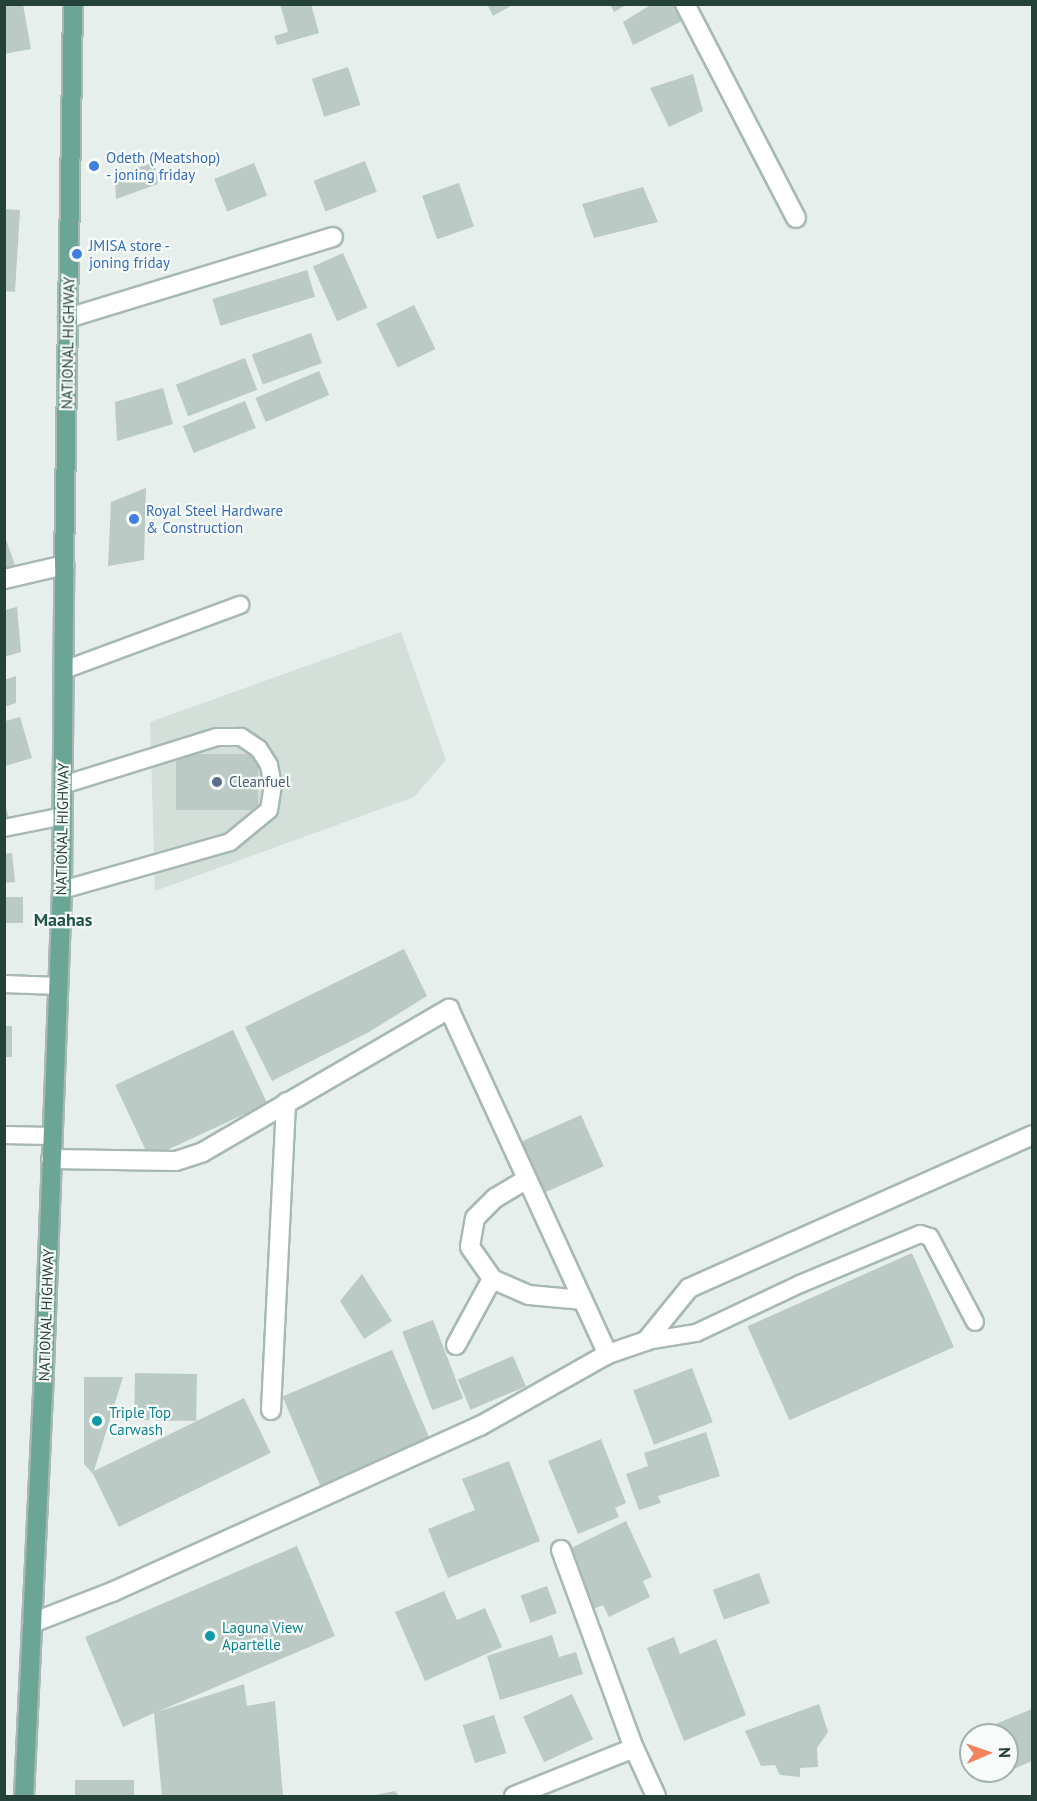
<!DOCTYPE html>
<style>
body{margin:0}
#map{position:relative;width:1037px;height:1801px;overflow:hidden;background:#e6efeb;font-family:"PT Sans",sans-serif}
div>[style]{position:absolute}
.built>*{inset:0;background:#d4dfda}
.building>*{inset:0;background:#bbcac4;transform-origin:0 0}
.roads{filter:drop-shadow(2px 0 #a8b8b2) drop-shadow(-2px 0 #a8b8b2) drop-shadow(0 2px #a8b8b2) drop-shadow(0 -2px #a8b8b2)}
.lane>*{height:16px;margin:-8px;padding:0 8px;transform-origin:8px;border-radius:8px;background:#fff}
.street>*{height:18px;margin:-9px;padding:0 9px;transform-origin:9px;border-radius:9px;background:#fff}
.primary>*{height:18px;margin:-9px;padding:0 9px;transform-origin:9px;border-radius:9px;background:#6aa596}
.dots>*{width:16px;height:16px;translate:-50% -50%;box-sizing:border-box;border:3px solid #f7fbf9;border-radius:50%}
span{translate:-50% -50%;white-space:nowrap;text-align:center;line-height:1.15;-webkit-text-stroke:4.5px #f7fbf9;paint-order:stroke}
.shop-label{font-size:15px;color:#366cbe}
.left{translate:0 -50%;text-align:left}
.street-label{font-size:15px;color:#24423a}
.service-label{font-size:15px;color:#4e5e75}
.culture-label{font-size:15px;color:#0d838f}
.quarter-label{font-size:18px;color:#1f5548;font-weight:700}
.frame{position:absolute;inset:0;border:6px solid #24423a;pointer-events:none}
.north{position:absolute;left:959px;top:1723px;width:60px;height:60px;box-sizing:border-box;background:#f7fbf9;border:2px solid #a3b1ad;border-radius:50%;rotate:88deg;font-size:16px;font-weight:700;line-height:24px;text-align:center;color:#24423a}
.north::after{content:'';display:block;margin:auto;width:21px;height:27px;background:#f4845f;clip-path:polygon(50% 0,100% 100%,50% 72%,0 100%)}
</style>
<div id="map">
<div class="built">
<div style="clip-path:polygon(401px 632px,446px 760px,414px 797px,155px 891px,150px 722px)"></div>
</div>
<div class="building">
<div style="clip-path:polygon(4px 4px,23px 4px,31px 49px,4px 54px)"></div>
<div style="clip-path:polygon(280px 4px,311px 4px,319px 33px,277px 45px,274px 36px,288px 32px)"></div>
<div style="clip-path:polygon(487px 4px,514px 4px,493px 16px)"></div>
<div style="clip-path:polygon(610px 4px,628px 4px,614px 12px)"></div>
<div style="clip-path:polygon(652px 4px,675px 4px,682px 21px,633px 45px,623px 22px)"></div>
<div style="left:348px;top:67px;width:40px;height:38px;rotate:72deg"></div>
<div style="clip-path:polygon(693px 74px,703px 111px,669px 127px,650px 88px)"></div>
<div style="left:365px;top:161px;width:33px;height:55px;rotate:69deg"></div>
<div style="clip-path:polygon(154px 162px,158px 184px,116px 199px,115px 175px)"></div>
<div style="left:254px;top:163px;width:35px;height:43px;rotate:68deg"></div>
<div style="left:459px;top:183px;width:46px;height:39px;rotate:71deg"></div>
<div style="clip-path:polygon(643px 187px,658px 222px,594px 238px,582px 204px)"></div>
<div style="clip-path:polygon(4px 209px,20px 210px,15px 292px,4px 291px)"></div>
<div style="left:343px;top:253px;width:60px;height:33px;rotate:66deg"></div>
<div style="left:307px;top:270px;width:28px;height:99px;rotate:73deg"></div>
<div style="left:414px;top:305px;width:49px;height:42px;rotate:64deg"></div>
<div style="left:311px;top:333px;width:32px;height:63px;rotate:70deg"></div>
<div style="left:245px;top:358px;width:34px;height:74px;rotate:69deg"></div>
<div style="left:319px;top:371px;width:26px;height:69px;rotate:67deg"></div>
<div style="clip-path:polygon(163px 388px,173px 424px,117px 441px,115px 402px)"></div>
<div style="left:245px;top:401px;width:29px;height:67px;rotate:68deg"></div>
<div style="clip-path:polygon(146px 488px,144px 560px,108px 566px,111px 502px)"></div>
<div style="clip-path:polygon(4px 534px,16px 568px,4px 572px)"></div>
<div style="clip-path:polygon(17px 607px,21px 652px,4px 657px,4px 610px)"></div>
<div style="clip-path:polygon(16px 676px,16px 703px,4px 707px,4px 680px)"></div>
<div style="clip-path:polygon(20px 717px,32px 758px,5px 766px,5px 721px)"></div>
<div style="left:176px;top:754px;width:82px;height:56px"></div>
<div style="clip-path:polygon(4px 801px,10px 821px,4px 822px)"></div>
<div style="clip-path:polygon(12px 853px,15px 882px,4px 883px,4px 854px)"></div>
<div style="left:4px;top:897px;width:19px;height:26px"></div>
<div style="clip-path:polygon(404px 949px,427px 996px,369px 1032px,272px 1081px,245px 1027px)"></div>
<div style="left:4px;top:1026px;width:8px;height:31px"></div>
<div style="left:233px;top:1030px;width:81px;height:130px;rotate:65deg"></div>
<div style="left:581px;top:1115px;width:56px;height:70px;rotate:66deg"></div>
<div style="left:912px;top:1253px;width:103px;height:180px;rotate:66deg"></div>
<div style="clip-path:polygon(362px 1274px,392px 1321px,364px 1339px,340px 1301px)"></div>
<div style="left:433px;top:1320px;width:84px;height:33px;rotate:69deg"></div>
<div style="left:392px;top:1350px;width:101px;height:119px;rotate:67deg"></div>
<div style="left:513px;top:1356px;width:33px;height:60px;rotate:67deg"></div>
<div style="left:692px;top:1368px;width:58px;height:63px;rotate:69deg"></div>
<div style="left:135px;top:1373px;width:62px;height:47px;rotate:1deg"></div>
<div style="clip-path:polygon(84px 1377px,123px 1377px,93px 1474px,84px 1464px)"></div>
<div style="left:244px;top:1398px;width:61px;height:169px;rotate:64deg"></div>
<div style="clip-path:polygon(706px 1432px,720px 1476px,658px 1496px,661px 1503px,639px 1510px,626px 1474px,648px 1466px,644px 1453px)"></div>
<div style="clip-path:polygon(601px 1439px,626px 1503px,615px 1508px,619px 1517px,578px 1534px,548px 1461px)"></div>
<div style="clip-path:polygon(509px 1461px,540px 1541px,448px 1578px,428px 1529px,475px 1510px,462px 1479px)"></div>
<div style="clip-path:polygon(626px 1521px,652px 1577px,643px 1581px,650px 1597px,609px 1617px,603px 1605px,593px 1609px,565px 1551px)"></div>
<div style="clip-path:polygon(297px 1546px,335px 1636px,157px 1712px,244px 1684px,247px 1706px,275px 1701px,283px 1796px,162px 1796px,154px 1713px,123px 1727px,85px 1637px)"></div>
<div style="left:759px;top:1573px;width:32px;height:49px;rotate:70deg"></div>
<div style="left:547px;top:1586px;width:29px;height:28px;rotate:70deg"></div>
<div style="clip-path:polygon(444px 1591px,457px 1620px,485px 1608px,502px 1647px,425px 1681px,395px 1612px)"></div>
<div style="clip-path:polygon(552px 1635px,559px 1657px,576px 1652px,583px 1674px,500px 1700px,487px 1656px)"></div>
<div style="clip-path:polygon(674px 1637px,680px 1654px,716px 1639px,746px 1715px,684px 1741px,647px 1648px)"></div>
<div style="left:572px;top:1694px;width:50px;height:54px;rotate:65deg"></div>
<div style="clip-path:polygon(819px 1704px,828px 1732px,817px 1748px,818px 1767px,800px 1768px,800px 1777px,780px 1775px,775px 1765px,761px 1766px,745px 1731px)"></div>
<div style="clip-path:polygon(1032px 1709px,1032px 1761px,996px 1777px,993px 1771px,1007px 1771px,1007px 1735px,977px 1735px,976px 1732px)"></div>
<div style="left:494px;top:1715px;width:40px;height:33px;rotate:72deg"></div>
<div style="left:75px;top:1780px;width:59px;height:16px"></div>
<div style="clip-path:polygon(395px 1791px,399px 1796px,375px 1796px,375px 1795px)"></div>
</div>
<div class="roads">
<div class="lane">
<div style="left:64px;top:670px;width:188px;rotate:-20.3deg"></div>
<div style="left:4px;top:828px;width:60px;rotate:-11.5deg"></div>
<div style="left:62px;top:890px;width:175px;rotate:-15.9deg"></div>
<div style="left:230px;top:842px;width:50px;rotate:-39.4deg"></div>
<div style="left:269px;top:810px;width:24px;rotate:-81deg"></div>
<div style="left:273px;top:786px;width:21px;rotate:-101deg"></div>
<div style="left:269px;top:765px;width:19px;rotate:-122deg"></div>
<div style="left:259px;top:749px;width:22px;rotate:-146deg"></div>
<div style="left:241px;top:737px;width:24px;rotate:180deg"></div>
<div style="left:217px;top:737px;width:161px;rotate:162.7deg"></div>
<div style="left:4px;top:984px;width:54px;rotate:2.1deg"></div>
<div style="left:4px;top:1135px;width:47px;rotate:1.2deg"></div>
<div style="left:646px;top:1341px;width:51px;rotate:-9.1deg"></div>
<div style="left:696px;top:1333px;width:115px;rotate:-25.2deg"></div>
<div style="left:800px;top:1284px;width:130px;rotate:-22.6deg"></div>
<div style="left:920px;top:1234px;width:10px;rotate:17deg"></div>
<div style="left:930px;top:1237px;width:96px;rotate:62.1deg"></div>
</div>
<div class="street">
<div style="left:685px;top:4px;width:241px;rotate:62.6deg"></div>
<div style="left:68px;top:318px;width:277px;rotate:-17deg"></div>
<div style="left:4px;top:579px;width:62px;rotate:-13.1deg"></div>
<div style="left:51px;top:1159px;width:125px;rotate:0.9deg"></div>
<div style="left:176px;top:1161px;width:28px;rotate:-18deg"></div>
<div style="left:203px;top:1152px;width:285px;rotate:-30.2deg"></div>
<div style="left:449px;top:1009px;width:380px;rotate:65.3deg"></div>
<div style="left:527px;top:1179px;width:37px;rotate:149deg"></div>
<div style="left:495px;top:1198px;width:28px;rotate:135deg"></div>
<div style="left:475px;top:1218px;width:29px;rotate:100deg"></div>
<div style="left:470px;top:1247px;width:39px;rotate:55deg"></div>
<div style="left:492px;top:1279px;width:40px;rotate:23.4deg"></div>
<div style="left:529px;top:1295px;width:54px;rotate:5.3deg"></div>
<div style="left:456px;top:1345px;width:75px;rotate:-61.4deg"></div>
<div style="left:271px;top:1410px;width:308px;rotate:-87.2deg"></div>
<div style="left:561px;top:1550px;width:211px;rotate:69.8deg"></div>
<div style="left:634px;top:1748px;width:53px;rotate:65.4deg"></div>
<div style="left:32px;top:1623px;width:86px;rotate:-21.2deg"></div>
<div style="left:112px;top:1592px;width:404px;rotate:-24.3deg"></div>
<div style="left:480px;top:1426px;width:147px;rotate:-29.4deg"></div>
<div style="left:608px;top:1354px;width:40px;rotate:-18.9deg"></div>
<div style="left:646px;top:1341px;width:68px;rotate:-50.9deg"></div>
<div style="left:689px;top:1288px;width:376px;rotate:-24deg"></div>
<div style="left:514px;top:1796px;width:129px;rotate:-21.8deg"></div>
</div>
<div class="primary">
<div style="left:24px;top:1796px;width:401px;rotate:-87.3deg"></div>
<div style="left:43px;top:1395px;width:505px;rotate:-87.85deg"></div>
<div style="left:62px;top:890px;width:325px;rotate:-89.6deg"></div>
<div style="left:64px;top:565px;width:561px;rotate:-89.08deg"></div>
</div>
</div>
<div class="dots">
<div style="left:94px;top:166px;background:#3f7fe0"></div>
<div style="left:77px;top:254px;background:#3f7fe0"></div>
<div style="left:134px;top:519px;background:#3f7fe0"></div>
<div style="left:217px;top:782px;background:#5c6f8a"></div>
<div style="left:97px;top:1421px;background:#0f9aa8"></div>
<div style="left:210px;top:1636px;background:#0f9aa8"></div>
</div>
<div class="shop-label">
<span class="left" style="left:106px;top:166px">Odeth (Meatshop)<br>- joning friday</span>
<span class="left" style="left:89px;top:254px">JMISA store -<br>joning friday</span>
<span class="left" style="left:146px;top:519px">Royal Steel Hardware<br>&amp; Construction</span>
</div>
<div class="street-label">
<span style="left:68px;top:343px;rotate:-89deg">NATIONAL HIGHWAY</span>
<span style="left:62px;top:829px;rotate:-89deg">NATIONAL HIGHWAY</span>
<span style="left:46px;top:1315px;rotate:-88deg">NATIONAL HIGHWAY</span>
</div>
<div class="service-label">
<span class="left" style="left:229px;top:782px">Cleanfuel</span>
</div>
<div class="culture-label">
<span class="left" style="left:109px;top:1421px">Triple Top<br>Carwash</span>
<span class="left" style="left:222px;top:1636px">Laguna View<br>Apartelle</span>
</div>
<div class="quarter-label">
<span style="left:63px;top:920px">Maahas</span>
</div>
<div class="frame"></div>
<div class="north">N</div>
</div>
